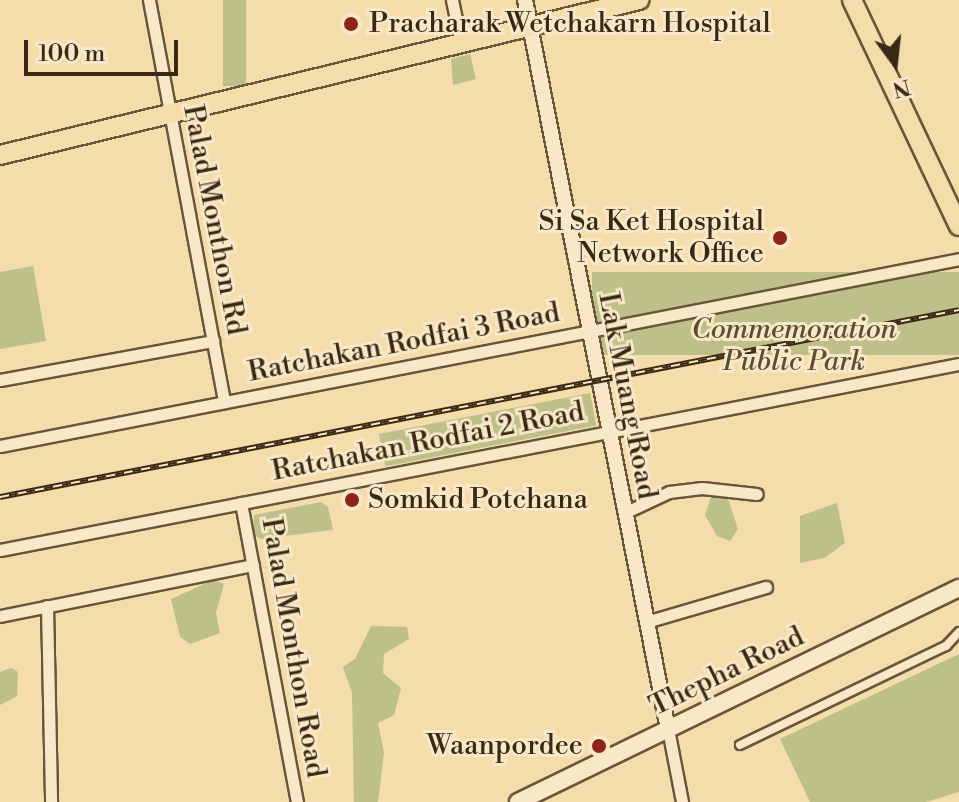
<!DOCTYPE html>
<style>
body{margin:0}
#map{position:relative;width:959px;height:802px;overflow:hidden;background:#f4dcab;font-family:"Libre Bodoni",serif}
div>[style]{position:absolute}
.green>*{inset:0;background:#bdc088;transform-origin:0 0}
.roads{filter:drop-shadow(2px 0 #68563a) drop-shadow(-2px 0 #68563a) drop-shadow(0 2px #68563a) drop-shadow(0 -2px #68563a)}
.pedestrian>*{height:8px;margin:-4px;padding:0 4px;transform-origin:4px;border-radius:4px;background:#f8e8c8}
.minor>*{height:11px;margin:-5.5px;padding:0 5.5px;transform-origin:5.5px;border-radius:5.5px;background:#f8e8c8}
.tertiary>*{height:14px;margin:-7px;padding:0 7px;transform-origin:7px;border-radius:7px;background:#f8e8c8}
.secondary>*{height:16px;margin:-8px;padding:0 8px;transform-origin:8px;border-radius:8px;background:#f8e8c8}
.primary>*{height:18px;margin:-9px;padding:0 9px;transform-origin:9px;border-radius:9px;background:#f4dcab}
.rail>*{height:6px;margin-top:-3px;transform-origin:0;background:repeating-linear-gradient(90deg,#f8e8c8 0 9px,#392914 0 18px);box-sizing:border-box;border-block:2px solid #392914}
.dots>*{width:22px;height:22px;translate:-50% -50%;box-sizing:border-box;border:4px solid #f8e8c8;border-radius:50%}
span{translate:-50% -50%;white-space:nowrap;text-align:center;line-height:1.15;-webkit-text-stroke:6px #f8e8c8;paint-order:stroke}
.poi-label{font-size:28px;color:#392914}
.left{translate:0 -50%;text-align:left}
.right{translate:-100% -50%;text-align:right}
.street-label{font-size:28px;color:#392914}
.park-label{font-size:28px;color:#5a4f31;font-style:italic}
.north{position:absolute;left:855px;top:24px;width:80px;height:80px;-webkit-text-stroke:6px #f8e8c8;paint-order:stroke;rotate:165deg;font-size:22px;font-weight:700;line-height:32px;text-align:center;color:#392914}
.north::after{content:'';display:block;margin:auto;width:28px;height:36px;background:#392914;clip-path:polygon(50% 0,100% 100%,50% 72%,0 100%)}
.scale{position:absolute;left:24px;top:40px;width:154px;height:36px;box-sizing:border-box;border:4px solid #392914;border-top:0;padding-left:10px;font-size:24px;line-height:28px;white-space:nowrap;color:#392914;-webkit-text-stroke:6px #f8e8c8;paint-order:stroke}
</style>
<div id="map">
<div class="green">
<div style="left:223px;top:0;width:23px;height:86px"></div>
<div style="clip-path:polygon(470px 54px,476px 79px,453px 85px,451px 59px)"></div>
<div style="clip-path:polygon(33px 266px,46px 341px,0 349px,0 272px)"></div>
<div style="left:959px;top:272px;width:83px;height:367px;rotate:90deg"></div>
<div style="left:590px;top:393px;width:33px;height:215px;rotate:79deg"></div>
<div style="clip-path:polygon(726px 493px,738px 529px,730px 541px,717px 536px,705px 515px,711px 497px)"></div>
<div style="clip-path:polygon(321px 502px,328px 507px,333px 530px,261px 539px,253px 534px,254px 515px)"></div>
<div style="clip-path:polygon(837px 503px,845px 543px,824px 558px,800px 563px,800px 516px)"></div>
<div style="clip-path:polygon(213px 580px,224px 584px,216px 613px,220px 633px,190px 644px,180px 637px,171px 599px)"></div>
<div style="clip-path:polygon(371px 626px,407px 627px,409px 639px,384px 654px,383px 673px,401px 688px,394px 715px,378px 723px,384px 752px,378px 802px,354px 802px,352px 693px,343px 667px,355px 659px)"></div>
<div style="clip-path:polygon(959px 654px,959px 792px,926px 802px,810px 802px,780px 739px)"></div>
<div style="clip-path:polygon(11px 668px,18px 672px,17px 696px,0 705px,0 672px)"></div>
</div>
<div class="roads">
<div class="pedestrian">
<div style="left:740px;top:745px;width:229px;rotate:-25.7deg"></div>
<div style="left:946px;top:646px;width:19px;rotate:-47deg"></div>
</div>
<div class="minor">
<div style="left:149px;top:0;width:409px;rotate:79.4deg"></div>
<div style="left:452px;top:0;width:44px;rotate:78.2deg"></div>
<div style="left:0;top:380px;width:217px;rotate:-10.4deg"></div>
<div style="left:0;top:446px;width:977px;rotate:-11.03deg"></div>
<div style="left:241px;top:503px;width:304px;rotate:79.4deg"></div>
<div style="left:624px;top:513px;width:50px;rotate:-25deg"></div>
<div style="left:669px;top:492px;width:33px;rotate:-7deg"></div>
<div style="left:702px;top:488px;width:55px;rotate:6.2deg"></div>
<div style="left:0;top:550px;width:977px;rotate:-10.98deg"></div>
<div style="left:47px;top:606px;width:196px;rotate:88.8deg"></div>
<div style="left:0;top:616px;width:258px;rotate:-11.4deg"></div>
<div style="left:646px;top:622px;width:125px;rotate:-16.3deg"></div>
<div style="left:668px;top:729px;width:74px;rotate:79.1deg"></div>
</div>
<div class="tertiary">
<div style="left:525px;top:0;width:743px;rotate:78.9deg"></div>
</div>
<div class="secondary">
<div style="left:518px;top:802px;width:490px;rotate:-25.9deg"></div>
</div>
<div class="primary">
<div style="left:852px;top:0;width:250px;rotate:64.7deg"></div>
<div style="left:0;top:155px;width:658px;rotate:-13.63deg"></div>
</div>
</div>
<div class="rail">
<div style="left:0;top:497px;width:977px;rotate:-11.03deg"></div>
</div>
<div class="dots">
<div style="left:351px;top:24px;background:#8f2418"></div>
<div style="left:780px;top:238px;background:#8f2418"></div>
<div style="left:352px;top:500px;background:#8f2418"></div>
<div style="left:599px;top:746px;background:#8f2418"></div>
</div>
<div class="poi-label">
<span class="left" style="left:369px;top:24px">Pracharak Wetchakarn Hospital</span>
<span class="right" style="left:764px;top:238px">Si Sa Ket Hospital<br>Network Office</span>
<span class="left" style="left:368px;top:500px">Somkid Potchana</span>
<span class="right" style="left:583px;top:746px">Waanpordee</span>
</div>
<div class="street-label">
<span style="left:214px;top:220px;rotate:79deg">Palad Monthon Rd</span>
<span style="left:404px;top:343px;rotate:-11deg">Ratchakan Rodfai 3 Road</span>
<span style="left:627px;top:396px;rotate:79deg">Lak Muang Road</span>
<span style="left:428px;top:442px;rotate:-11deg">Ratchakan Rodfai 2 Road</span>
<span style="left:293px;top:648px;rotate:80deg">Palad Monthon Road</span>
<span style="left:727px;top:672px;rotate:-26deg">Thepha Road</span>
</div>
<div class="park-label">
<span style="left:794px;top:346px">Commemoration<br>Public Park</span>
</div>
<div class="north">N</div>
<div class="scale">100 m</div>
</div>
